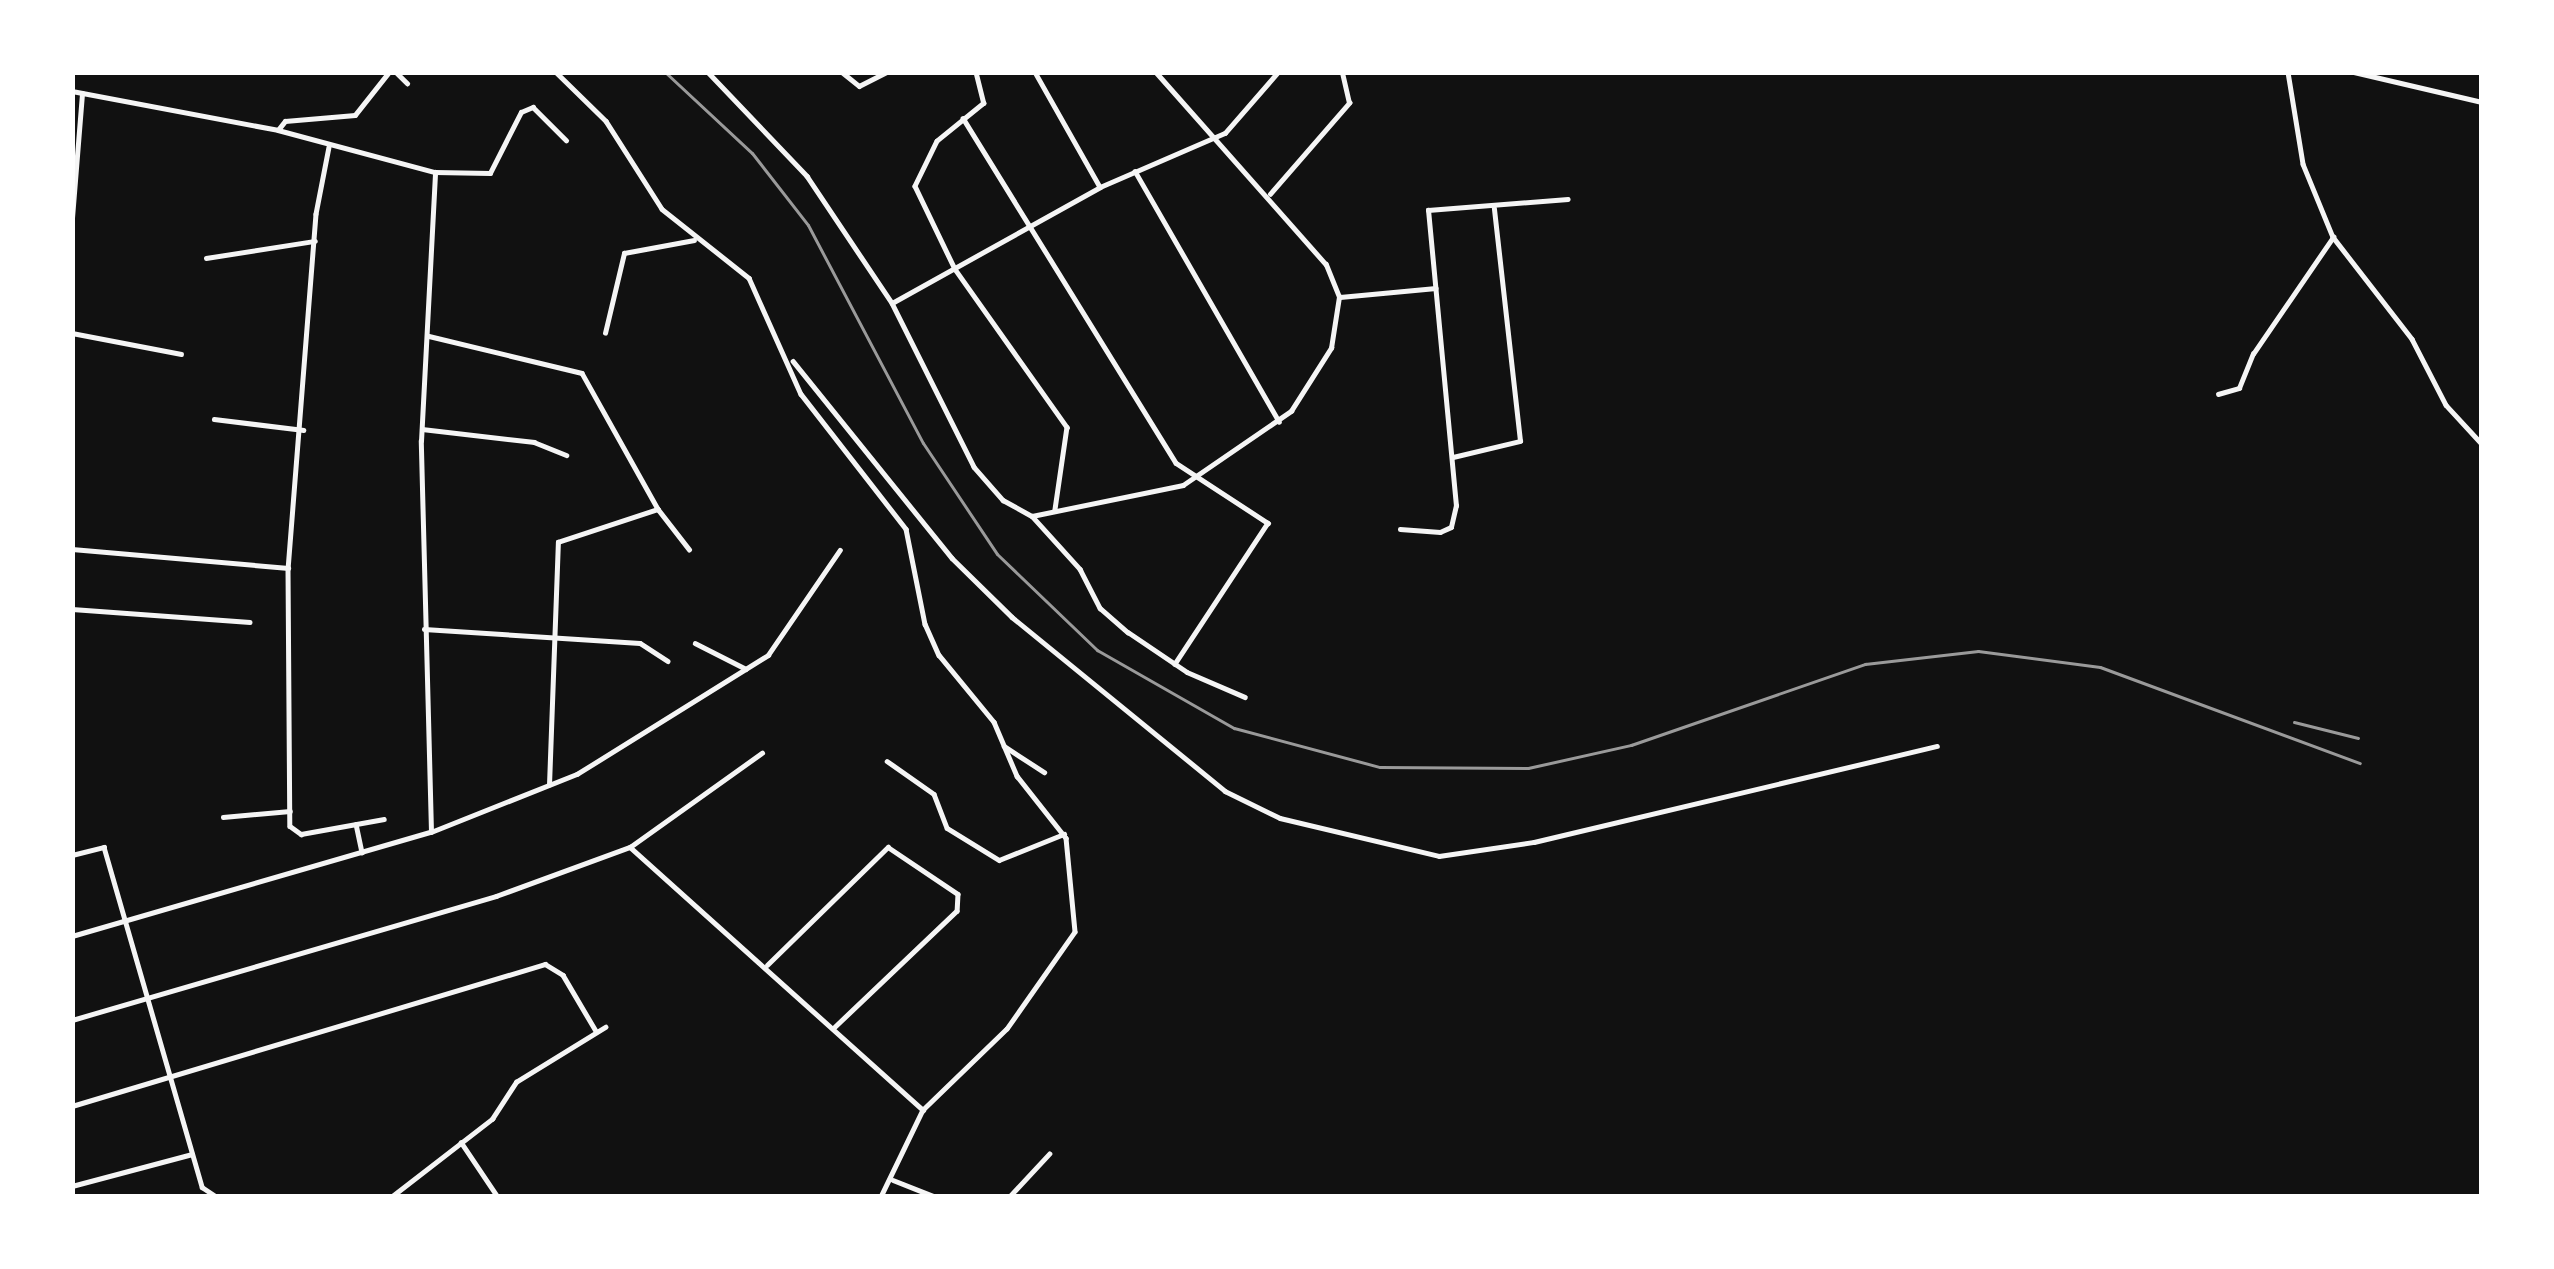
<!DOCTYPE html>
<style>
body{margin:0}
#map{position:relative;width:2554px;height:1269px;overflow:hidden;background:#111;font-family:"Times New Roman",serif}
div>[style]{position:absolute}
.minor>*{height:4.5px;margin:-2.25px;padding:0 2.25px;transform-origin:2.25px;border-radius:2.25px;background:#f5f5f5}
.rail>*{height:3px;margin:-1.5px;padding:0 1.5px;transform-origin:1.5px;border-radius:1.5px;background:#9a9a9a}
span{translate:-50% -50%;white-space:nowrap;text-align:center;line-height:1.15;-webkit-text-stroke:12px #fff;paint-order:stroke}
.frame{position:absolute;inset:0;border:75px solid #fff;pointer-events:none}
</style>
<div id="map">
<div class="minor">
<div style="left:396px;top:72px;width:16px;rotate:45deg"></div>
<div style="left:556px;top:72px;width:70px;rotate:44.4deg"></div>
<div style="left:606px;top:121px;width:104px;rotate:57.5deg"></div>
<div style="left:662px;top:209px;width:111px;rotate:38.4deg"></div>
<div style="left:749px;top:278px;width:127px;rotate:65.9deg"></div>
<div style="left:801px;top:394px;width:171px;rotate:52.1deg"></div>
<div style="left:906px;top:529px;width:97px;rotate:78.7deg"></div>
<div style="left:925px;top:624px;width:34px;rotate:66deg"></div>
<div style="left:939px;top:655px;width:87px;rotate:50.6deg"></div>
<div style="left:994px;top:722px;width:59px;rotate:66.9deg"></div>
<div style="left:1017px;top:776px;width:79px;rotate:51.7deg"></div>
<div style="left:1066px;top:838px;width:94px;rotate:84.5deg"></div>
<div style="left:1075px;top:932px;width:118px;rotate:125deg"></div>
<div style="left:1007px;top:1029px;width:117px;rotate:136deg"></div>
<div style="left:923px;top:1110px;width:97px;rotate:115.8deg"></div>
<div style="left:708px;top:72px;width:144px;rotate:46.4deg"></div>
<div style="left:807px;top:176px;width:153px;rotate:56.2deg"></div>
<div style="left:892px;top:303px;width:183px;rotate:63.4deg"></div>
<div style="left:974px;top:467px;width:44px;rotate:48.7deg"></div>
<div style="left:1003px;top:500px;width:33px;rotate:29deg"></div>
<div style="left:1032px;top:516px;width:72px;rotate:47.8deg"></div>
<div style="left:1080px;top:569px;width:44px;rotate:62.9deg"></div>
<div style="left:1100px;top:608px;width:37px;rotate:41deg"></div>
<div style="left:1128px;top:632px;width:71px;rotate:34.1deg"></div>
<div style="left:1187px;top:672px;width:63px;rotate:23.3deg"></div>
<div style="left:842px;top:72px;width:22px;rotate:39deg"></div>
<div style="left:859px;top:86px;width:31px;rotate:-27deg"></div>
<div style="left:976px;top:72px;width:32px;rotate:76deg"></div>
<div style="left:984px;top:103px;width:60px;rotate:141deg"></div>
<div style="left:937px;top:141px;width:50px;rotate:116.1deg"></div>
<div style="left:915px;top:186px;width:92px;rotate:64.3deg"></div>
<div style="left:955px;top:269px;width:194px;rotate:54.7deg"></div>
<div style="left:1067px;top:427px;width:83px;rotate:98.3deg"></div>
<div style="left:1035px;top:72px;width:132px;rotate:60.5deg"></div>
<div style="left:2288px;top:72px;width:93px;rotate:80.7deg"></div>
<div style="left:2303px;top:164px;width:79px;rotate:67.7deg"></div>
<div style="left:2333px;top:237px;width:129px;rotate:52.2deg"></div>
<div style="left:2412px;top:339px;width:74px;rotate:62.7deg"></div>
<div style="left:2446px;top:405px;width:53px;rotate:47.3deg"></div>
<div style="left:2354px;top:72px;width:131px;rotate:13.2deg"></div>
<div style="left:72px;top:91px;width:210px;rotate:10.7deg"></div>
<div style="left:278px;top:130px;width:163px;rotate:15deg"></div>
<div style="left:435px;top:172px;width:55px;rotate:1deg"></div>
<div style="left:490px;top:173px;width:68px;rotate:-63.1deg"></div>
<div style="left:521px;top:112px;width:13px;rotate:-23deg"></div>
<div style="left:533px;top:107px;width:47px;rotate:45deg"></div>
<div style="left:963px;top:118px;width:405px;rotate:58.3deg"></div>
<div style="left:1176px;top:463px;width:110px;rotate:33.1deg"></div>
<div style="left:1268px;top:523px;width:169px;rotate:123.4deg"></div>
<div style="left:278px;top:130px;width:11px;rotate:-52deg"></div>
<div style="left:285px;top:121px;width:70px;rotate:-4.9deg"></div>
<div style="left:355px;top:115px;width:55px;rotate:-51.7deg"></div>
<div style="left:329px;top:147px;width:68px;rotate:101deg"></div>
<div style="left:316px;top:214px;width:355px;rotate:94.5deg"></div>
<div style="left:288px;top:568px;width:258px;rotate:89.6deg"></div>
<div style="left:290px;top:826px;width:14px;rotate:36deg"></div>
<div style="left:301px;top:834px;width:84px;rotate:-10.2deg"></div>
<div style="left:1135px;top:171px;width:289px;rotate:60.1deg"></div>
<div style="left:1270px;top:194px;width:121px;rotate:-49deg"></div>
<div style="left:1349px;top:103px;width:32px;rotate:-103deg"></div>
<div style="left:72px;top:218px;width:125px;rotate:-85.4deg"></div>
<div style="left:206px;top:258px;width:110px;rotate:-8.9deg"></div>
<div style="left:1340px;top:297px;width:96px;rotate:-5.4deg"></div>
<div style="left:892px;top:303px;width:238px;rotate:-29.1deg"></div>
<div style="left:1100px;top:187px;width:136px;rotate:-23.4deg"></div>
<div style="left:1225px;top:133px;width:81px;rotate:-49deg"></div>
<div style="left:72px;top:333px;width:111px;rotate:10.9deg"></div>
<div style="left:605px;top:333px;width:82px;rotate:-76.6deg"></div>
<div style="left:624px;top:253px;width:71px;rotate:-10.5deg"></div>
<div style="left:429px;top:336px;width:157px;rotate:13.6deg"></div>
<div style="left:582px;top:373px;width:156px;rotate:60.8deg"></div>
<div style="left:658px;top:509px;width:51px;rotate:52.2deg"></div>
<div style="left:793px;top:361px;width:253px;rotate:51.1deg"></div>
<div style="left:952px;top:558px;width:84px;rotate:44.5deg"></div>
<div style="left:1012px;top:617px;width:275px;rotate:39.2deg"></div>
<div style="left:1225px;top:791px;width:61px;rotate:26.1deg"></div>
<div style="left:1280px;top:818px;width:163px;rotate:13.4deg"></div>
<div style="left:1439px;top:856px;width:96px;rotate:-8.4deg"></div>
<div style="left:1534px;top:842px;width:414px;rotate:-13.4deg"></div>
<div style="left:2218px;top:394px;width:22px;rotate:-16deg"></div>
<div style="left:2239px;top:388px;width:37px;rotate:-68deg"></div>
<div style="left:2253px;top:354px;width:142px;rotate:-55.6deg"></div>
<div style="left:214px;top:419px;width:90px;rotate:7deg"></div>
<div style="left:422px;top:429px;width:113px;rotate:6.6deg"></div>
<div style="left:534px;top:442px;width:35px;rotate:22deg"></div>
<div style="left:1453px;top:457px;width:69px;rotate:-13.4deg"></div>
<div style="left:1520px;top:441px;width:234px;rotate:-96.4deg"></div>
<div style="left:1032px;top:516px;width:154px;rotate:-11.6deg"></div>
<div style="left:1183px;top:485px;width:131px;rotate:-34.4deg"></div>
<div style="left:1291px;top:411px;width:75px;rotate:-57.6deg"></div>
<div style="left:1331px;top:348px;width:52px;rotate:-81.1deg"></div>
<div style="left:1339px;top:297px;width:35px;rotate:-112deg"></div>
<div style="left:1326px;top:265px;width:258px;rotate:-131.5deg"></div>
<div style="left:1400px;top:529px;width:40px;rotate:4.3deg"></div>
<div style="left:1440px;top:532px;width:12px;rotate:-24deg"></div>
<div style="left:1451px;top:527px;width:22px;rotate:-77deg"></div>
<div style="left:1456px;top:506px;width:297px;rotate:-95.4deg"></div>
<div style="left:1428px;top:210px;width:140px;rotate:-4.5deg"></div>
<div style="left:72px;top:549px;width:217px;rotate:5deg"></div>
<div style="left:72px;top:609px;width:178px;rotate:4.2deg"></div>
<div style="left:424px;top:629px;width:216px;rotate:3.7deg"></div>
<div style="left:640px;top:643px;width:33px;rotate:33deg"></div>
<div style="left:695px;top:643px;width:57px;rotate:27deg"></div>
<div style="left:1004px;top:746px;width:48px;rotate:33deg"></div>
<div style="left:887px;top:761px;width:57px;rotate:35.1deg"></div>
<div style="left:934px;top:794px;width:36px;rotate:69deg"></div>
<div style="left:947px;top:828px;width:61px;rotate:31.6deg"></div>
<div style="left:999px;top:860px;width:70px;rotate:-21.8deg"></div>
<div style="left:549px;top:785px;width:243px;rotate:-87.9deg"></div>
<div style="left:558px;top:542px;width:105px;rotate:-18.3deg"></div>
<div style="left:223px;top:817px;width:67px;rotate:-5.1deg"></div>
<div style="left:356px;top:824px;width:29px;rotate:78deg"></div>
<div style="left:431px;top:832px;width:391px;rotate:-91.5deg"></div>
<div style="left:421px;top:441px;width:269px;rotate:-87deg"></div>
<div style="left:630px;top:847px;width:394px;rotate:41.9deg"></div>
<div style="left:72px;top:855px;width:33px;rotate:-14deg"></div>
<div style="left:104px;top:847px;width:354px;rotate:73.9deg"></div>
<div style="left:202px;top:1187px;width:18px;rotate:34deg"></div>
<div style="left:72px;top:936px;width:374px;rotate:-16.2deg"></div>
<div style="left:431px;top:832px;width:157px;rotate:-21.7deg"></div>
<div style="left:577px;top:774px;width:225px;rotate:-31.9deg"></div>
<div style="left:768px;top:655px;width:127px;rotate:-55.6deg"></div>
<div style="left:767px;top:965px;width:169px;rotate:-44.3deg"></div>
<div style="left:888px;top:847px;width:84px;rotate:33.9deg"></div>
<div style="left:958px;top:894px;width:17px;rotate:93deg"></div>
<div style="left:957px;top:911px;width:168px;rotate:136.4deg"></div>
<div style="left:72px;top:1020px;width:442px;rotate:-16.3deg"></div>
<div style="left:496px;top:896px;width:143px;rotate:-20.1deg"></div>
<div style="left:630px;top:847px;width:162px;rotate:-35.5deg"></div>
<div style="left:72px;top:1106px;width:494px;rotate:-16.7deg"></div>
<div style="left:545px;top:964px;width:21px;rotate:31deg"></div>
<div style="left:563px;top:975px;width:65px;rotate:59.5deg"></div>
<div style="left:461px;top:1142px;width:66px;rotate:56.1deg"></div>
<div style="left:893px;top:1180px;width:46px;rotate:21.6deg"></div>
<div style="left:72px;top:1186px;width:124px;rotate:-14.9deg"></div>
<div style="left:391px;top:1197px;width:128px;rotate:-37.7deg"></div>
<div style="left:492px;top:1119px;width:44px;rotate:-57deg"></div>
<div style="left:516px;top:1082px;width:105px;rotate:-31.7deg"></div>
<div style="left:1009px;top:1197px;width:59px;rotate:-47.1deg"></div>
</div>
<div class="rail">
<div style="left:665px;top:72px;width:119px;rotate:43deg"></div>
<div style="left:752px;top:153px;width:91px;rotate:52.1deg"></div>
<div style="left:808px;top:225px;width:246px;rotate:62.2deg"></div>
<div style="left:923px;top:443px;width:133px;rotate:56.3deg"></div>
<div style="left:997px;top:554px;width:139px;rotate:43.8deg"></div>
<div style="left:1097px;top:650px;width:158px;rotate:29.7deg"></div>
<div style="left:1234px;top:728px;width:151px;rotate:15deg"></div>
<div style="left:1380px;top:767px;width:148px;rotate:0.4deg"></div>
<div style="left:1528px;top:768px;width:106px;rotate:-12.6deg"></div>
<div style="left:1631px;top:745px;width:248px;rotate:-19.1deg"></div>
<div style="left:1865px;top:664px;width:114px;rotate:-6.6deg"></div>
<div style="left:1978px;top:651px;width:123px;rotate:7.5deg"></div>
<div style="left:2100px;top:667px;width:277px;rotate:20.3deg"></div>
<div style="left:2294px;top:722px;width:66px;rotate:14deg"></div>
</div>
<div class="frame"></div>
</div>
